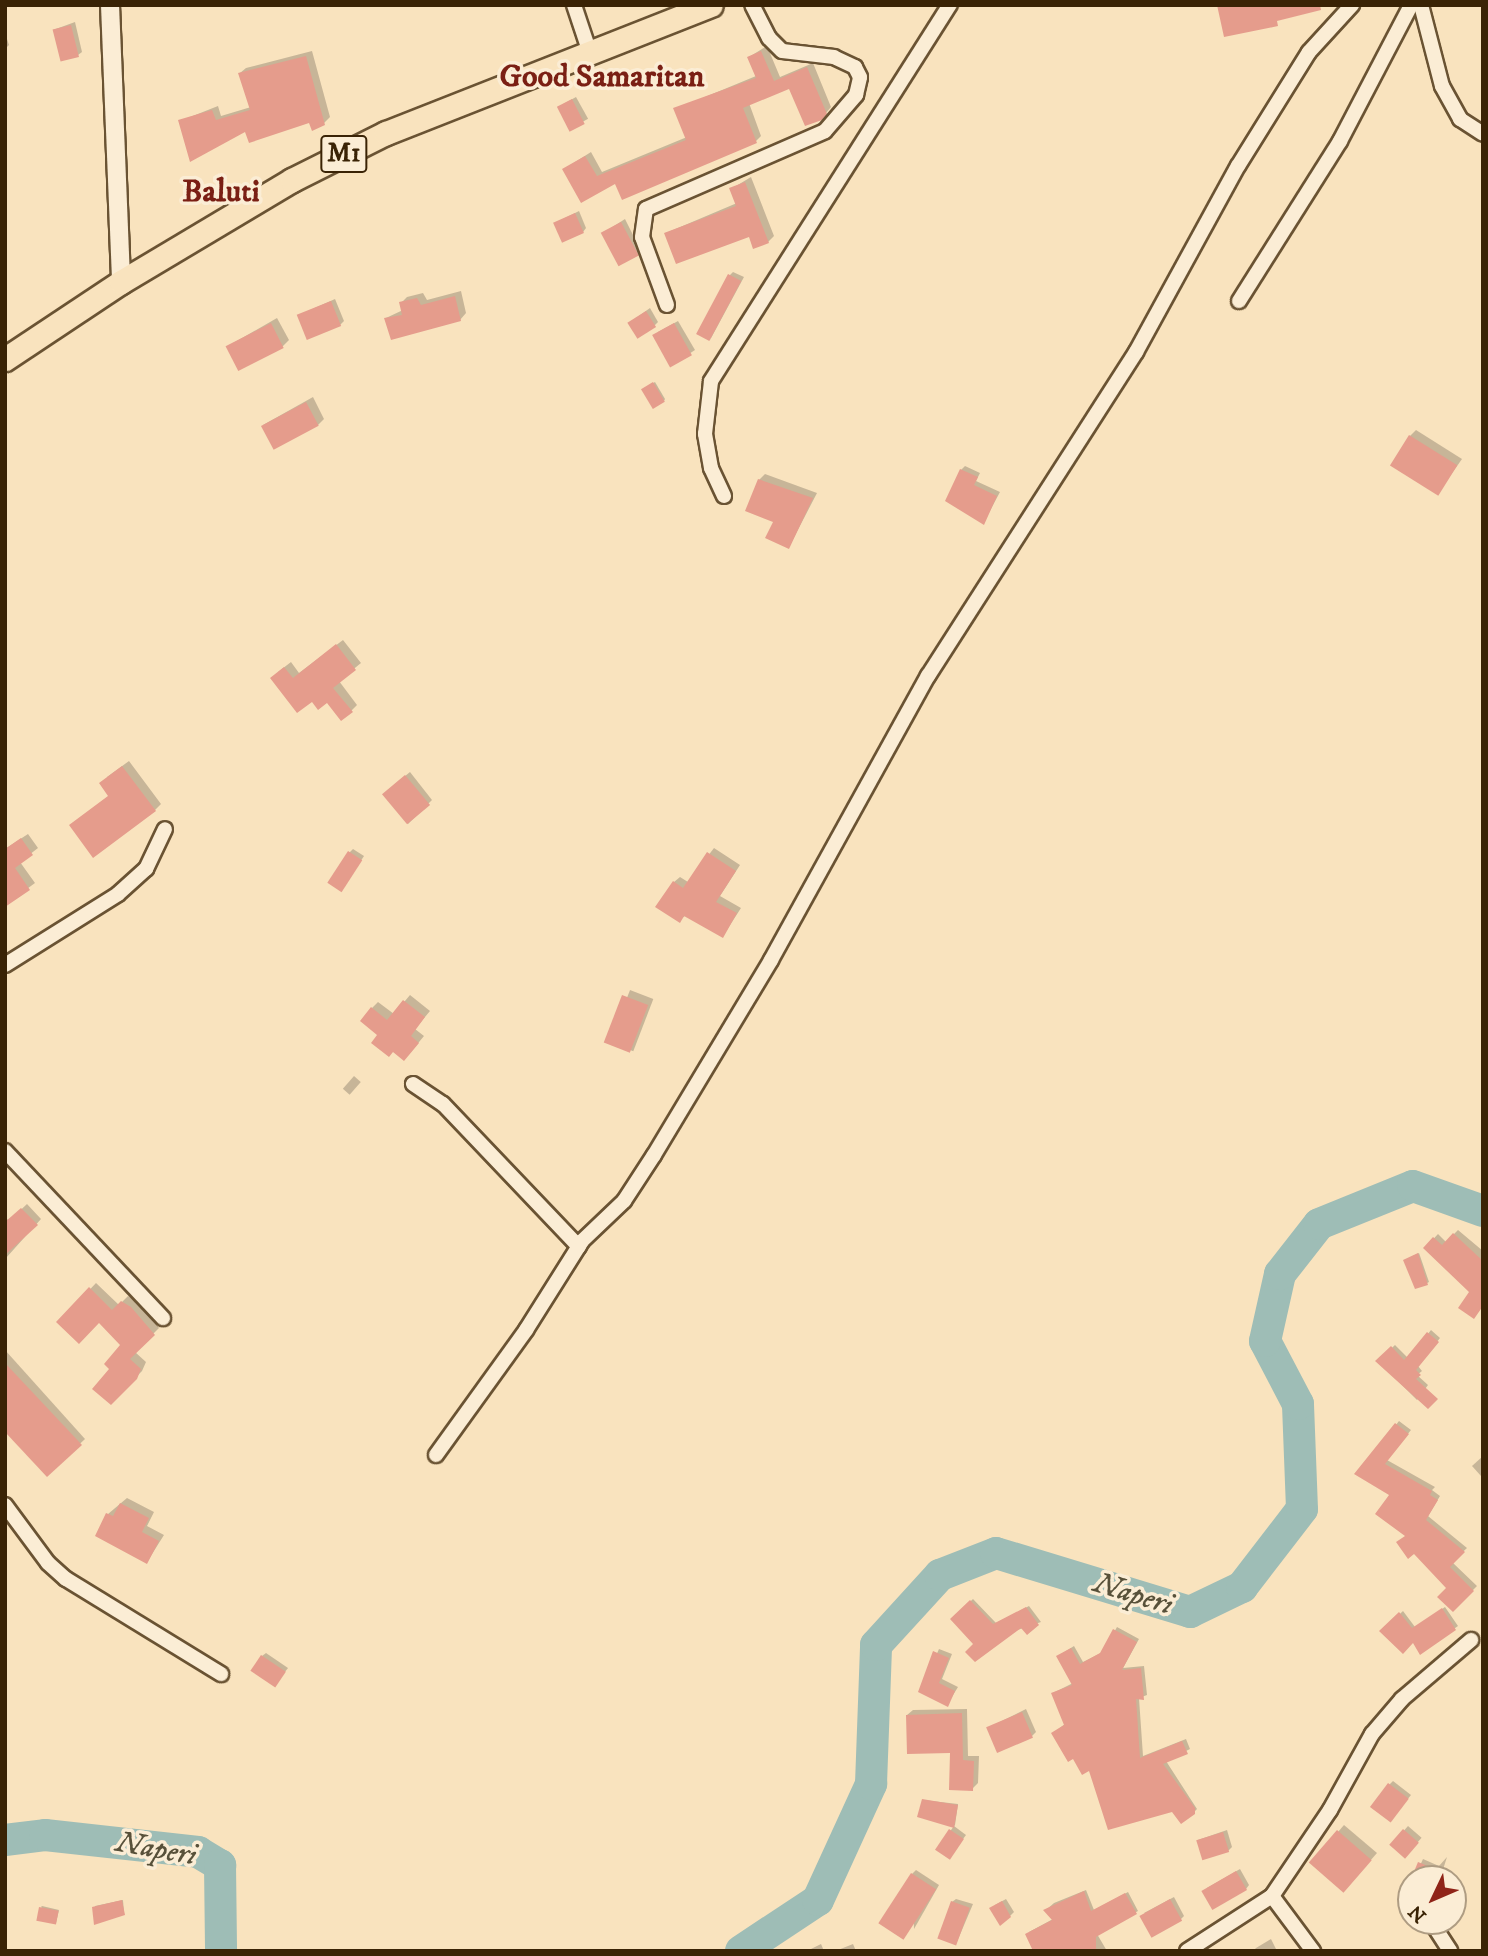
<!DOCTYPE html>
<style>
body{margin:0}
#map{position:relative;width:1488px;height:1956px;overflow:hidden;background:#f9e3be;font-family:"IM FELL DW Pica",serif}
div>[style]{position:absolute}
.shadow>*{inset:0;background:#0003;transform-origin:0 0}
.river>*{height:32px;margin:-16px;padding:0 16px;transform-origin:16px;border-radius:16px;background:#9ebdb6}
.building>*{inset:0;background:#e59c8c;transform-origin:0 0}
.roads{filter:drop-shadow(2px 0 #6a5333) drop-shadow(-2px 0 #6a5333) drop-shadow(0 2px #6a5333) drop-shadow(0 -2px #6a5333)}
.minor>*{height:14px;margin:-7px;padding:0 7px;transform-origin:7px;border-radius:7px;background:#fbedd5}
.tertiary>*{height:18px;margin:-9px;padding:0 9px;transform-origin:9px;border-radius:9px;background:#fbedd5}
.trunk>*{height:23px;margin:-11.5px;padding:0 11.5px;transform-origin:11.5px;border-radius:11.5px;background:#f9e3be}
span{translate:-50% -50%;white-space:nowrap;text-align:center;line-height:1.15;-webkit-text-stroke:7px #fbedd5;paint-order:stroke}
.shield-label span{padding:2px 5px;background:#fbedd5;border:2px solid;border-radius:5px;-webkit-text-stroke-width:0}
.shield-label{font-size:26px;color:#3a2305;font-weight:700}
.water-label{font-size:30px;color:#58513a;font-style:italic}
.quarter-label{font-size:32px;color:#7a1f14;font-weight:700}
.frame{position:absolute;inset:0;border:7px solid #3a2305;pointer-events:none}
.north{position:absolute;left:1397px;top:1865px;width:70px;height:70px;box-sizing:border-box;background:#fbedd5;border:2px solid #ae9c82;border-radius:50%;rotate:226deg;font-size:19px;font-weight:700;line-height:28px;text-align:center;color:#3a2305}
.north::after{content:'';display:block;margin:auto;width:24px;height:32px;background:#8f2418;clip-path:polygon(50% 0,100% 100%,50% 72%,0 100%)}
</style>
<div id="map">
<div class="shadow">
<div style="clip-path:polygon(75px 22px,82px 52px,78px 55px,53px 30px)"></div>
<div style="clip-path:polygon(5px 33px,9px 45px,5px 49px)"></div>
<div style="clip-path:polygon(767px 46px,780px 77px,813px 63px,831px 107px,826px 113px,790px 87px,749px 103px,761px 136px,756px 141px,616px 181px,564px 169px,591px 152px,602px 172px,687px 137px,676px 109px,756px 76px,749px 57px)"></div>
<div style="clip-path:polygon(312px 51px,330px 117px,324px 123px,180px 121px,218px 106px,221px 116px,251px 107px,240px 73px,246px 68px)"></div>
<div style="left:576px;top:97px;width:25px;height:20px;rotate:61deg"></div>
<div style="clip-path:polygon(751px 177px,774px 236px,768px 242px,750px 234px,666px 233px,737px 203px,731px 189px)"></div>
<div style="clip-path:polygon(579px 211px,586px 228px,583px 232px,555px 223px)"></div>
<div style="clip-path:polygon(625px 219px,641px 251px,638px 255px,603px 233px)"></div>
<div style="clip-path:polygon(733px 272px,744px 277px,710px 340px,729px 276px)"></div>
<div style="clip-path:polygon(461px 291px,466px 313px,460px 320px,386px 318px,403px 310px,401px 303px,407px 297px,423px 293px,427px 300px)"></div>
<div style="clip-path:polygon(335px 299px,344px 321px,340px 325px,299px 315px)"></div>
<div style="clip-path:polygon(650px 308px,658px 322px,655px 325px,629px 323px)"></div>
<div style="clip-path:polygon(277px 318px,289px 340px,283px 346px,228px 346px)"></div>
<div style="clip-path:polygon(678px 321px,695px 350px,672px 365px,658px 332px)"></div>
<div style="clip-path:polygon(655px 382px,665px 399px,664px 401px,644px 389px)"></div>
<div style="clip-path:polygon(313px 397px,324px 419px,318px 425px,263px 425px)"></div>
<div style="clip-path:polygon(1416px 430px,1462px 459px,1438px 493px,1410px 436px)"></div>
<div style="clip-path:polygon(965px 466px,980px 473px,976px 481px,1000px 492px,984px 522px,961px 470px)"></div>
<div style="clip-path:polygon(765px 474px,817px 493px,789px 547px,759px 480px)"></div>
<div style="clip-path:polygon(343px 640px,361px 663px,339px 681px,357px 705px,351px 711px,278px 672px,291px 662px,299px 673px)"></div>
<div style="clip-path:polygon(129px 761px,161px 804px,155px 810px,71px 825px,110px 795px,107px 777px)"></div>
<div style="clip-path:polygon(410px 772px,432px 800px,408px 824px,388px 790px)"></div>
<div style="clip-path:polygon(28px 834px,38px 848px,20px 862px,35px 883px,5px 905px,5px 849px)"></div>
<div style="clip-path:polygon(714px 848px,740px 865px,720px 896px,741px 908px,723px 936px,686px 915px,679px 921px,674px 882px,680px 877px,688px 882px)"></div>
<div style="clip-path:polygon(353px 849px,364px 856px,345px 885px,349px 853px)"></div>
<div style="left:630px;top:990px;width:25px;height:56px;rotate:21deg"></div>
<div style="clip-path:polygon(410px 995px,430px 1011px,415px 1029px,424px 1036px,410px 1053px,379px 1035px,372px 1008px,378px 1002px,394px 1014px)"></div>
<div style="left:354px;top:1076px;width:9px;height:17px;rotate:41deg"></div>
<div style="clip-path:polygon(27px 1204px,41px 1219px,6px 1258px,5px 1217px,9px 1221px)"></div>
<div style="clip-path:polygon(1458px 1230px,1483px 1251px,1483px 1310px,1471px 1292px,1425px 1248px,1438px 1234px,1446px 1242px)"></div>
<div style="clip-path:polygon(1419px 1253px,1429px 1282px,1427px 1283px,1407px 1259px)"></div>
<div style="clip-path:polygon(96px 1283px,119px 1305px,128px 1296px,137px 1301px,159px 1328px,135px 1352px,146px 1362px,142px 1371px,111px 1403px,112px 1368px,123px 1344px,99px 1321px,59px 1322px)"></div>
<div style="clip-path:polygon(1431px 1330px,1440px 1338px,1418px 1366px,1422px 1371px,1417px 1375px,1428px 1385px,1417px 1400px,1378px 1361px,1395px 1345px,1408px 1358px)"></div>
<div style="clip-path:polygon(5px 1350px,85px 1439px,47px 1475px,5px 1415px)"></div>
<div style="clip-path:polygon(1399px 1421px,1411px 1430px,1387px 1460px,1435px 1487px,1432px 1490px,1440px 1496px,1428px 1516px,1467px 1548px,1452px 1562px,1477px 1586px,1453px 1610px,1449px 1588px,1407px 1535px,1392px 1494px,1357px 1474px)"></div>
<div style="clip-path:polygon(1483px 1456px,1483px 1474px,1481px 1476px,1472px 1466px)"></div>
<div style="clip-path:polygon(127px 1498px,154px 1512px,147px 1526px,164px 1535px,147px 1562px,108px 1514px)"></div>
<div style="clip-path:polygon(973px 1599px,996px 1623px,1029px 1606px,1041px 1622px,976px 1644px,952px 1619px)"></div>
<div style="clip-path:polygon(1445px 1607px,1458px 1626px,1421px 1652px,1413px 1640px,1382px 1631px,1403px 1611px,1415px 1627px)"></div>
<div style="clip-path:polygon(1117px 1627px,1139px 1639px,1123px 1668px,1144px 1666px,1147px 1695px,1139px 1698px,1143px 1756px,1186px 1739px,1190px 1749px,1166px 1761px,1197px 1809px,1194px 1812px,1173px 1810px,1090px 1769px,1053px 1733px,1065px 1724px,1053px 1693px,1073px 1683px,1058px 1656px,1074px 1646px,1083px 1662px,1103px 1652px)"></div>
<div style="clip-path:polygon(939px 1649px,952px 1654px,942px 1679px,958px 1687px,947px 1705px,920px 1691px)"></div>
<div style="clip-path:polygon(266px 1653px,288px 1668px,278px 1681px,262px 1656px)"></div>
<div style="clip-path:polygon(967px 1709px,968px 1756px,979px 1756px,978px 1783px,972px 1789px,952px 1751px,907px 1715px,913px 1710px)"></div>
<div style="clip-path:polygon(1026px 1709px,1036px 1732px,1032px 1736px,988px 1728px)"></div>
<div style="clip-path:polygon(1393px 1781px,1411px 1795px,1394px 1816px,1389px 1785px)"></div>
<div style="clip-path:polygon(923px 1800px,958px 1804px,955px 1825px,954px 1826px)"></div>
<div style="clip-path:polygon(1344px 1825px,1377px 1853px,1350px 1884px,1312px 1862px)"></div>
<div style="clip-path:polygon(954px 1826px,966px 1835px,952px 1854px,937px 1849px)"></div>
<div style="left:1408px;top:1826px;width:18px;height:25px;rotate:41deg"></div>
<div style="clip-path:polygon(1227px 1830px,1232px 1847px,1228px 1851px,1198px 1840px)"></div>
<div style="clip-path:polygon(1447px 1857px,1440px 1879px,1414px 1879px,1423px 1859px,1439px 1866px)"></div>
<div style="clip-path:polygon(1240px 1869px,1249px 1885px,1246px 1889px,1207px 1888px)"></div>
<div style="clip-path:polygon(916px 1870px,939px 1885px,914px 1929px,912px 1874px)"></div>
<div style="clip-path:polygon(1086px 1890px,1094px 1910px,1128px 1892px,1138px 1911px,1097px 1934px,1107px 1951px,1077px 1951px,1029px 1932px,1053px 1919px,1046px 1910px,1054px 1903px)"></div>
<div style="clip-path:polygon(1174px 1897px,1184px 1916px,1181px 1919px,1144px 1913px)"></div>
<div style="clip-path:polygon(956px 1899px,973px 1904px,956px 1944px,952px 1902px)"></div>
<div style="clip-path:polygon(1006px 1899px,1014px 1912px,1010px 1916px,995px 1905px)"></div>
<div style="clip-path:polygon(123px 1900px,124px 1913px,95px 1923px,95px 1906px)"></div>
<div style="clip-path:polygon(42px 1906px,59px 1910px,56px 1923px,41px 1907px)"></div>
<div style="clip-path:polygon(1271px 1939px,1277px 1951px,1253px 1951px,1256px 1948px)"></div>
<div style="clip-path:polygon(821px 1944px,824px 1951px,807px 1951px)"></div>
<div style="clip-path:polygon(853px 1944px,856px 1951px,837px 1951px,838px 1950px)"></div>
</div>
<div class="river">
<div style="left:5px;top:1840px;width:40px;rotate:-7.1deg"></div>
<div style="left:45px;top:1835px;width:154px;rotate:6.3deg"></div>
<div style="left:198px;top:1852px;width:26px;rotate:31deg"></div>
<div style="left:220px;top:1865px;width:86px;rotate:89.3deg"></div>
<div style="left:741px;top:1951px;width:92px;rotate:-33.5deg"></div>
<div style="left:818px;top:1900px;width:128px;rotate:-65.4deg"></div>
<div style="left:871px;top:1784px;width:139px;rotate:-87.9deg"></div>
<div style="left:876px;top:1645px;width:95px;rotate:-47.6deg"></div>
<div style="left:940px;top:1575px;width:60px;rotate:-21.4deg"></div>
<div style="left:996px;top:1553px;width:203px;rotate:16.9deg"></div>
<div style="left:1190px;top:1612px;width:58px;rotate:-25.7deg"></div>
<div style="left:1242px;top:1587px;width:98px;rotate:-52.4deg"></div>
<div style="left:1302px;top:1509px;width:105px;rotate:-92.2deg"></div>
<div style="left:1298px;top:1404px;width:71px;rotate:-117.6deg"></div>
<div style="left:1265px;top:1341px;width:69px;rotate:-77.4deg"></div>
<div style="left:1280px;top:1274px;width:63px;rotate:-52deg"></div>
<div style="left:1319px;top:1224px;width:101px;rotate:-22deg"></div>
<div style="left:1413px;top:1186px;width:74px;rotate:19.7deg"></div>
</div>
<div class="building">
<div style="clip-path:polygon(1217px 5px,1320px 5px,1321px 10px,1277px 21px,1278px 26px,1224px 37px)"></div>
<div style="left:71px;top:25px;width:33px;height:19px;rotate:76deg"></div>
<div style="clip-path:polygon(761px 51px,774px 81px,807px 67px,827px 114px,822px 120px,805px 126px,789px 89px,743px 108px,757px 143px,622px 200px,615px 184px,581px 203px,562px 169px,585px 156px,597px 176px,686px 140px,673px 108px,756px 78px,747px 57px)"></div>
<div style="clip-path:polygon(306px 56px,325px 125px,312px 131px,309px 123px,249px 143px,245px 132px,190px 162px,178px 120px,212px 110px,216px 120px,250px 110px,238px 73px)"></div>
<div style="left:572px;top:99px;width:28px;height:17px;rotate:63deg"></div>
<div style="clip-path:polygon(745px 182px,769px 243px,753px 249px,749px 237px,676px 264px,664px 233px,736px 206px,729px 188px)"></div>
<div style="left:575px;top:213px;width:22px;height:24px;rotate:66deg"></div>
<div style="left:621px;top:222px;width:38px;height:23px;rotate:62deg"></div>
<div style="left:728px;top:274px;width:15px;height:68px;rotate:28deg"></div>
<div style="clip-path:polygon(455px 296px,461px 321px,391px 340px,384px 318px,402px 315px,399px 302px,417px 298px,421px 305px)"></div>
<div style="left:331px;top:301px;width:27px;height:37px;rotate:68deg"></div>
<div style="left:646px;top:311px;width:19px;height:22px;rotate:58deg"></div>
<div style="left:271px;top:323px;width:28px;height:51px;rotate:63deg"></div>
<div style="left:674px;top:323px;width:37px;height:25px;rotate:61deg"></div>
<div style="left:653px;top:382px;width:23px;height:14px;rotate:59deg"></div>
<div style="left:306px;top:402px;width:27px;height:51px;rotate:62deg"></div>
<div style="left:1409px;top:435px;width:57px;height:36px;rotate:32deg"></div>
<div style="clip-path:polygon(960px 469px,978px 477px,974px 485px,997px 496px,984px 525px,945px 501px)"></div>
<div style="clip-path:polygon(758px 479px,813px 498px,789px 549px,765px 538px,773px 522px,745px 511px)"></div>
<div style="clip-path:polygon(336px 644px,356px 670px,333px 688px,353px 712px,341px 721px,327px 703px,318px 710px,312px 702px,297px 713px,270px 678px,284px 667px,293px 678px)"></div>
<div style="clip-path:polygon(122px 766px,156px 811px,93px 858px,69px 825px,108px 796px,99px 783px)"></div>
<div style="left:405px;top:775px;width:39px;height:30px;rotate:50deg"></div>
<div style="clip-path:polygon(21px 838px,33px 855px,15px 868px,30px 890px,5px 907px,5px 849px)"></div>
<div style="left:348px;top:851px;width:17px;height:38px;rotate:33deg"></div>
<div style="clip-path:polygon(707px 852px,736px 871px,716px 902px,737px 913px,723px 938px,684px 916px,680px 923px,655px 907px,673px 881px,683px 888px)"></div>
<div style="left:622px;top:995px;width:28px;height:51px;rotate:21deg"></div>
<div style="clip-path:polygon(403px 1000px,425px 1017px,411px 1036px,419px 1043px,404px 1061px,393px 1052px,389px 1057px,371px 1043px,377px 1035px,360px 1021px,371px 1007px,387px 1020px)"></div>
<div style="clip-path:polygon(21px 1208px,38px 1225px,5px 1255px,5px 1222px)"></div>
<div style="clip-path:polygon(1453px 1233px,1483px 1261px,1483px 1306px,1474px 1319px,1458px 1308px,1469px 1292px,1423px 1248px,1433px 1237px,1442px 1245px)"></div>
<div style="clip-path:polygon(1418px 1253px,1428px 1285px,1415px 1289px,1403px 1260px)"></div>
<div style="clip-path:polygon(89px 1287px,112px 1310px,121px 1301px,131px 1307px,155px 1335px,130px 1359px,141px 1369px,137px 1379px,111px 1405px,92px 1389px,109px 1369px,104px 1364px,120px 1345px,99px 1323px,79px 1344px,56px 1322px)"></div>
<div style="clip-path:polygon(1427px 1332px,1439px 1342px,1416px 1370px,1421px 1375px,1416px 1379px,1438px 1399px,1428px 1409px,1375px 1361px,1391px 1346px,1404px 1360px)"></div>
<div style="clip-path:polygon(5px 1363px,82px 1445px,47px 1477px,5px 1432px)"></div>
<div style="clip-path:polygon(1395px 1423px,1409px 1434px,1385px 1464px,1432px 1491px,1430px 1495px,1438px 1500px,1426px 1520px,1465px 1552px,1450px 1567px,1474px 1591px,1453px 1612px,1437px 1597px,1446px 1588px,1414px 1554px,1408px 1559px,1396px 1542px,1405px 1536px,1375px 1514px,1389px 1495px,1354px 1474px)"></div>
<div style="clip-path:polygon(120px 1503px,149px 1518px,142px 1532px,159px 1541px,147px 1564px,95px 1536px,106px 1513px,113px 1516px)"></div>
<div style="clip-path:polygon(970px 1600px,993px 1624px,1026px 1607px,1039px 1625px,1027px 1635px,1021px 1628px,975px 1662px,965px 1652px,973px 1644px,950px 1619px)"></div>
<div style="clip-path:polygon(1442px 1608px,1456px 1630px,1420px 1655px,1413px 1643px,1403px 1654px,1379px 1631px,1399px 1612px,1412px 1628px)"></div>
<div style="clip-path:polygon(1113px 1629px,1137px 1642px,1122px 1670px,1141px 1668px,1144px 1700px,1136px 1699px,1140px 1758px,1182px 1741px,1188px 1754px,1163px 1764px,1195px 1808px,1195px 1814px,1181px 1824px,1172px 1812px,1108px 1830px,1089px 1771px,1082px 1775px,1073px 1759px,1068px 1762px,1051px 1733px,1064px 1725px,1051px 1693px,1072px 1685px,1056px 1656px,1071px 1648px,1080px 1664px,1100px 1653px)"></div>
<div style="clip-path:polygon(933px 1651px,949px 1658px,939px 1683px,955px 1691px,948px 1707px,918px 1692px)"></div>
<div style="left:261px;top:1655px;width:30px;height:19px;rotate:34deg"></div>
<div style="left:1022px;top:1712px;width:28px;height:39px;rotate:67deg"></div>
<div style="clip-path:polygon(962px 1713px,963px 1760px,974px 1761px,973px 1791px,949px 1790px,950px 1753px,907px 1754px,906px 1715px)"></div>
<div style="left:1388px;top:1783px;width:26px;height:30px;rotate:37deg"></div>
<div style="clip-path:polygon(922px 1799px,958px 1805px,954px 1828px,917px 1817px)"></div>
<div style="left:949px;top:1829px;width:18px;height:25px;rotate:34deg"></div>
<div style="left:1403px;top:1829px;width:21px;height:21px;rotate:41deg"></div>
<div style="left:1337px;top:1830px;width:46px;height:43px;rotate:41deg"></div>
<div style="left:1223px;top:1832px;width:21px;height:28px;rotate:73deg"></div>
<div style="clip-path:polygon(1418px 1862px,1459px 1879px,1411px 1879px)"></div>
<div style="left:1236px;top:1871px;width:22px;height:40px;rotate:60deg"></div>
<div style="left:911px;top:1873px;width:30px;height:60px;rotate:33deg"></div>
<div style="clip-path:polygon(1084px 1891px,1091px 1911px,1125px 1893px,1137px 1914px,1096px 1937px,1096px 1951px,1033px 1951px,1025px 1934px,1052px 1920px,1043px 1910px)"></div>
<div style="left:1170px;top:1899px;width:25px;height:35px;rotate:61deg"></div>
<div style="clip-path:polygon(122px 1900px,125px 1915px,94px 1925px,92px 1907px)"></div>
<div style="left:951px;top:1901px;width:20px;height:40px;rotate:20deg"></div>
<div style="clip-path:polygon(1002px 1901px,1011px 1917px,1000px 1926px,989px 1908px)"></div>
<div style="left:39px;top:1907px;width:20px;height:14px;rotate:11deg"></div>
</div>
<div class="roads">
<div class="minor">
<div style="left:574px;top:5px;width:47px;rotate:71.6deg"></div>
<div style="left:1421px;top:5px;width:84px;rotate:75.5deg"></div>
<div style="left:1442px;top:86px;width:38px;rotate:61deg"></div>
<div style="left:1460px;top:119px;width:27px;rotate:33deg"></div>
<div style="left:1239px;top:301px;width:189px;rotate:-57.7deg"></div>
<div style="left:1340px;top:141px;width:153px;rotate:-62.4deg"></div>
<div style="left:667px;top:305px;width:72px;rotate:-110.2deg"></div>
<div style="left:642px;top:237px;width:28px;rotate:-82deg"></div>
<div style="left:646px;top:209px;width:195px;rotate:-23.5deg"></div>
<div style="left:825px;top:131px;width:48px;rotate:-49.3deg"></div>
<div style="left:856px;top:95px;width:18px;rotate:-77deg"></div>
<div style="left:860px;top:77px;width:11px;rotate:-117deg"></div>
<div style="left:855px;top:67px;width:23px;rotate:-155deg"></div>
<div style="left:834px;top:57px;width:52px;rotate:-173.4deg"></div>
<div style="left:782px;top:51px;width:18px;rotate:-135deg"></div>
<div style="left:769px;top:38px;width:37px;rotate:-117deg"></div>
<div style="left:724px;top:496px;width:31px;rotate:-115deg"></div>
<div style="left:711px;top:468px;width:35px;rotate:-100deg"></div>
<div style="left:705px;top:434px;width:53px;rotate:-83.5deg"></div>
<div style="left:711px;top:381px;width:446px;rotate:-57.6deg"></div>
<div style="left:5px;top:965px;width:133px;rotate:-32.1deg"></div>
<div style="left:118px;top:894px;width:38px;rotate:-42deg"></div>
<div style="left:146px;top:869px;width:44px;rotate:-64.6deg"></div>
<div style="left:413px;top:1084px;width:36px;rotate:34deg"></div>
<div style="left:443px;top:1104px;width:197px;rotate:46.4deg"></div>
<div style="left:5px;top:1151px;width:230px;rotate:46.6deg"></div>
<div style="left:436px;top:1455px;width:154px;rotate:-54.2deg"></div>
<div style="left:526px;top:1330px;width:105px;rotate:-57.8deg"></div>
<div style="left:582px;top:1241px;width:58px;rotate:-43.6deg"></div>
<div style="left:624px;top:1201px;width:55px;rotate:-56.9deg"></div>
<div style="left:654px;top:1155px;width:227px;rotate:-59deg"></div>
<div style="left:771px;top:960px;width:325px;rotate:-61.1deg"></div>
<div style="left:928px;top:676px;width:385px;rotate:-57.3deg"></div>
<div style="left:1136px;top:352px;width:212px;rotate:-61.3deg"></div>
<div style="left:1238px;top:166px;width:134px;rotate:-58.1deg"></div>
<div style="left:1309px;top:52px;width:64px;rotate:-47.5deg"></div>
<div style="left:5px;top:1505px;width:72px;rotate:53.4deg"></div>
<div style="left:48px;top:1563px;width:24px;rotate:42deg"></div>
<div style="left:66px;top:1579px;width:182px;rotate:31.5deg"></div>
<div style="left:1272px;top:1896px;width:69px;rotate:53.3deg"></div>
<div style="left:1434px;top:1926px;width:30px;rotate:57deg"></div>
<div style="left:1187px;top:1951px;width:101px;rotate:-32.9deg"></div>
<div style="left:1272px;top:1896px;width:104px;rotate:-56deg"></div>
<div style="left:1330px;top:1810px;width:87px;rotate:-61.1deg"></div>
<div style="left:1372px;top:1734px;width:46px;rotate:-49.4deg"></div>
<div style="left:1402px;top:1699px;width:91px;rotate:-40.5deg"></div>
</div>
<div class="tertiary">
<div style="left:110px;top:5px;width:277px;rotate:87.7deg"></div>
</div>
<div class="trunk">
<div style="left:5px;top:359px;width:139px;rotate:-33.6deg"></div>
<div style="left:121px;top:282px;width:199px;rotate:-30.8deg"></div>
<div style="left:292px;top:180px;width:105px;rotate:-26.6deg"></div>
<div style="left:386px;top:133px;width:349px;rotate:-21.5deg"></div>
</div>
</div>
<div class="shield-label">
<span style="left:344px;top:154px">M1</span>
</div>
<div class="water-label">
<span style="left:1133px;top:1595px;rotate:17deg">Naperi</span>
<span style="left:156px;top:1850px;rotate:10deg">Naperi</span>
</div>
<div class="quarter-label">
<span style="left:602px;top:77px">Good Samaritan</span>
<span style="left:221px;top:192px">Baluti</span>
</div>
<div class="frame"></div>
<div class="north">N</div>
</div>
